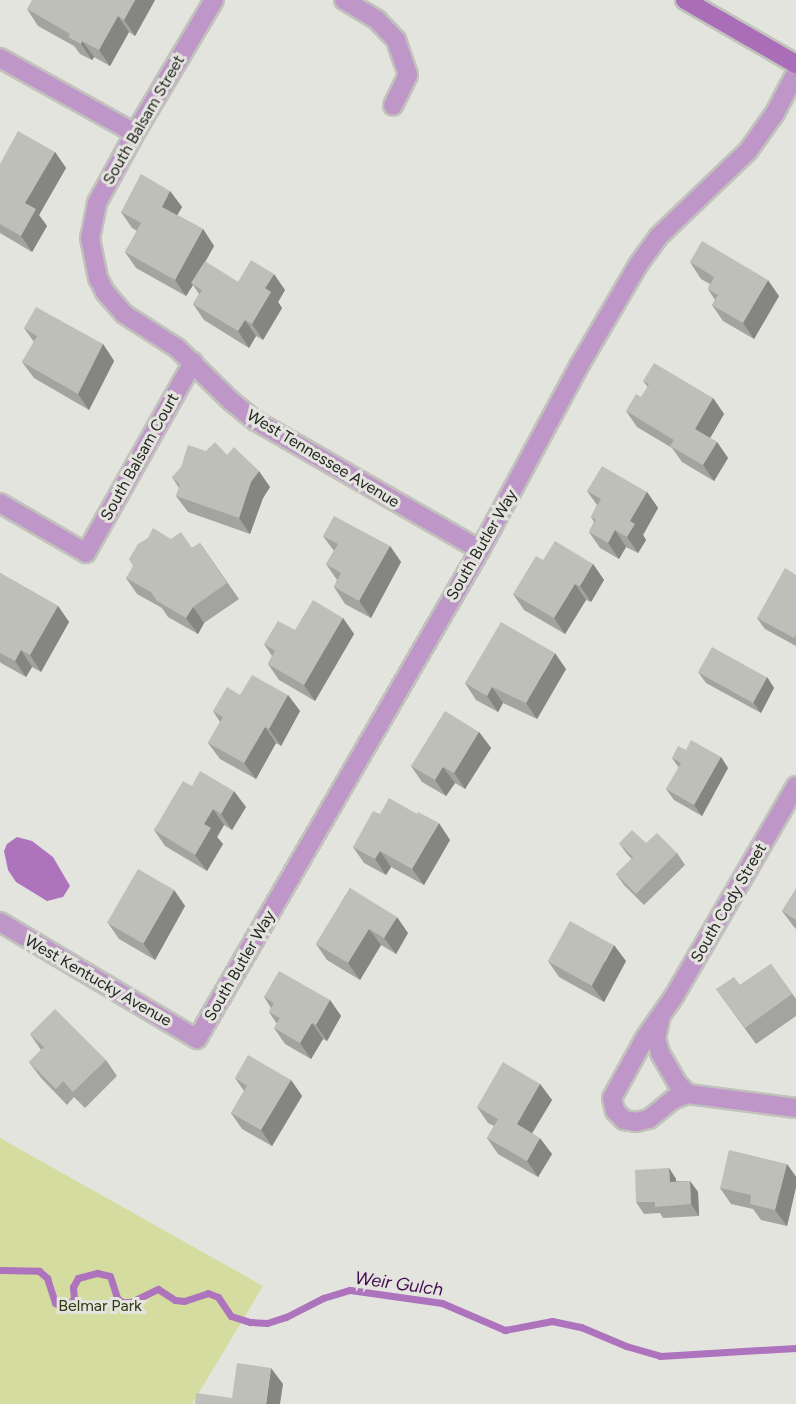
<!DOCTYPE html>
<style>
body{margin:0}
#map{position:relative;width:796px;height:1404px;overflow:hidden;background:#e3e4de;font-family:Figtree,sans-serif}
div>[style]{position:absolute}
.green>*{inset:0;background:#d4dd9f}
.water>*{inset:0;background:#ae73bd}
.stream>*{height:7px;margin:-3.5px;padding:0 3.5px;transform-origin:3.5px;border-radius:3.5px;background:#ae73bd}
.roads{filter:drop-shadow(2px 0 #c1c2bc) drop-shadow(-2px 0 #c1c2bc) drop-shadow(0 2px #c1c2bc) drop-shadow(0 -2px #c1c2bc)}
.street>*{height:18px;margin:-9px;padding:0 9px;transform-origin:9px;border-radius:9px;background:#be96c8}
.secondary>*{height:18px;margin:-9px;padding:0 9px;transform-origin:9px;border-radius:9px;background:#aa6eb8}
.wall>*{inset:0;background:#a3a49f}
.shaded-wall>*{inset:0;background:#858682}
.building>*{inset:0;background:#bebfb9;transform-origin:0 0}
span{translate:-50% -50%;white-space:nowrap;text-align:center;line-height:1.15;-webkit-text-stroke:6px #e3e4de;paint-order:stroke}
.street-label{font-size:16px;color:#252523}
.park-label{font-size:16px;color:#35390f}
.water-label{font-size:18px;color:#440a50;font-style:italic}
</style>
<div id="map">
<div class="green">
<div style="clip-path:polygon(0 1138px,263px 1286px,192px 1404px,0 1404px)"></div>
</div>
<div class="water">
<div style="clip-path:polygon(17px 837px,32px 841px,53px 857px,70px 886px,63px 897px,47px 901px,16px 882px,8px 870px,4px 851px,7px 844px)"></div>
</div>
<div class="stream">
<div style="left:0;top:1270px;width:39px;rotate:1deg"></div>
<div style="left:39px;top:1271px;width:11px;rotate:41deg"></div>
<div style="left:47px;top:1278px;width:26px;rotate:72deg"></div>
<div style="left:55px;top:1303px;width:10px;rotate:29deg"></div>
<div style="left:64px;top:1308px;width:13px;rotate:-42deg"></div>
<div style="left:74px;top:1299px;width:12px;rotate:-95deg"></div>
<div style="left:73px;top:1287px;width:10px;rotate:-61deg"></div>
<div style="left:78px;top:1278px;width:20px;rotate:-15deg"></div>
<div style="left:97px;top:1273px;width:13px;rotate:13deg"></div>
<div style="left:110px;top:1276px;width:23px;rotate:72deg"></div>
<div style="left:117px;top:1298px;width:6px;rotate:39deg"></div>
<div style="left:122px;top:1302px;width:9px"></div>
<div style="left:131px;top:1302px;width:30px;rotate:-26deg"></div>
<div style="left:158px;top:1289px;width:20px;rotate:33deg"></div>
<div style="left:175px;top:1300px;width:9px;rotate:6deg"></div>
<div style="left:184px;top:1301px;width:25px;rotate:-18deg"></div>
<div style="left:208px;top:1293px;width:11px;rotate:22deg"></div>
<div style="left:218px;top:1297px;width:23px;rotate:56deg"></div>
<div style="left:231px;top:1316px;width:20px;rotate:18deg"></div>
<div style="left:250px;top:1322px;width:17px;rotate:3deg"></div>
<div style="left:267px;top:1323px;width:20px;rotate:-18deg"></div>
<div style="left:286px;top:1317px;width:42px;rotate:-27.2deg"></div>
<div style="left:323px;top:1298px;width:28px;rotate:-17deg"></div>
<div style="left:350px;top:1290px;width:93px;rotate:8deg"></div>
<div style="left:442px;top:1303px;width:69px;rotate:23.2deg"></div>
<div style="left:505px;top:1330px;width:48px;rotate:-10.8deg"></div>
<div style="left:552px;top:1321px;width:30px;rotate:12deg"></div>
<div style="left:581px;top:1327px;width:49px;rotate:22.9deg"></div>
<div style="left:626px;top:1346px;width:35px;rotate:16deg"></div>
<div style="left:660px;top:1356px;width:136px;rotate:-3.4deg"></div>
</div>
<div class="roads">
<div class="street">
<div style="left:214px;top:0;width:155px;rotate:120.7deg"></div>
<div style="left:135px;top:133px;width:80px;rotate:118.5deg"></div>
<div style="left:97px;top:203px;width:36px;rotate:101deg"></div>
<div style="left:90px;top:238px;width:41px;rotate:78.7deg"></div>
<div style="left:98px;top:278px;width:16px;rotate:63deg"></div>
<div style="left:105px;top:292px;width:29px;rotate:49deg"></div>
<div style="left:124px;top:314px;width:63px;rotate:32.7deg"></div>
<div style="left:177px;top:348px;width:76px;rotate:44.5deg"></div>
<div style="left:231px;top:401px;width:32px;rotate:39deg"></div>
<div style="left:256px;top:421px;width:258px;rotate:29.9deg"></div>
<div style="left:344px;top:0;width:39px;rotate:31deg"></div>
<div style="left:377px;top:20px;width:28px;rotate:46deg"></div>
<div style="left:396px;top:40px;width:37px;rotate:71deg"></div>
<div style="left:408px;top:75px;width:34px;rotate:116deg"></div>
<div style="left:0;top:58px;width:154px;rotate:29.1deg"></div>
<div style="left:0;top:503px;width:99px;rotate:30.2deg"></div>
<div style="left:86px;top:553px;width:219px;rotate:-60.7deg"></div>
<div style="left:796px;top:786px;width:241px;rotate:120.1deg"></div>
<div style="left:675px;top:995px;width:52px;rotate:124.9deg"></div>
<div style="left:645px;top:1038px;width:68px;rotate:118.8deg"></div>
<div style="left:612px;top:1098px;width:13px;rotate:77deg"></div>
<div style="left:615px;top:1111px;width:13px;rotate:45deg"></div>
<div style="left:624px;top:1120px;width:12px;rotate:9deg"></div>
<div style="left:636px;top:1122px;width:13px;rotate:-13deg"></div>
<div style="left:649px;top:1119px;width:32px;rotate:-39deg"></div>
<div style="left:674px;top:1099px;width:15px;rotate:-20deg"></div>
<div style="left:688px;top:1094px;width:109px;rotate:7.4deg"></div>
<div style="left:0;top:922px;width:229px;rotate:30.7deg"></div>
<div style="left:197px;top:1039px;width:565px;rotate:-59.94deg"></div>
<div style="left:480px;top:550px;width:209px;rotate:-61.7deg"></div>
<div style="left:579px;top:366px;width:117px;rotate:-59.7deg"></div>
<div style="left:638px;top:265px;width:34px;rotate:-54deg"></div>
<div style="left:658px;top:237px;width:124px;rotate:-43.7deg"></div>
<div style="left:748px;top:151px;width:47px;rotate:-54.6deg"></div>
<div style="left:775px;top:113px;width:45px;rotate:-62.3deg"></div>
<div style="left:660px;top:1020px;width:18px;rotate:103deg"></div>
<div style="left:656px;top:1038px;width:16px;rotate:75deg"></div>
<div style="left:660px;top:1053px;width:34px;rotate:60deg"></div>
<div style="left:677px;top:1083px;width:16px;rotate:45deg"></div>
</div>
<div class="secondary">
<div style="left:685px;top:0;width:128px;rotate:30deg"></div>
</div>
</div>
<div class="wall">
<div style="clip-path:polygon(155px 0,135px 36px,129px 32px,110px 66px,94px 57px,92px 60px,80px 54px,74px 46px,38px 26px,27px 9px)"></div>
<div style="clip-path:polygon(55px 152px,66px 168px,39px 215px,47px 226px,32px 252px,0 233px,0 164px)"></div>
<div style="clip-path:polygon(170px 191px,182px 207px,177px 215px,203px 229px,214px 246px,205px 262px,238px 282px,285px 290px,278px 302px,282px 308px,263px 340px,256px 336px,249px 348px,204px 320px,193px 304px,199px 294px,193px 285px,186px 296px,136px 268px,125px 252px,137px 231px,132px 228px,121px 212px)"></div>
<div style="clip-path:polygon(690px 262px,779px 296px,754px 339px,723px 321px,712px 305px,715px 300px,708px 289px,710px 284px,701px 279px)"></div>
<div style="clip-path:polygon(24px 328px,103px 344px,114px 361px,89px 410px,34px 378px,22px 362px,34px 342px)"></div>
<div style="clip-path:polygon(643px 381px,713px 398px,724px 414px,710px 438px,717px 442px,728px 458px,714px 481px,682px 462px,672px 448px,637px 427px,626px 411px,641px 397px,648px 387px)"></div>
<div style="clip-path:polygon(206px 451px,227px 455px,270px 487px,263px 498px,250px 534px,188px 512px,176px 496px,179px 488px,172px 477px)"></div>
<div style="clip-path:polygon(587px 491px,647px 492px,658px 508px,643px 535px,646px 540px,638px 553px,626px 547px,619px 559px,600px 548px,589px 532px,594px 522px,591px 517px,597px 505px)"></div>
<div style="clip-path:polygon(323px 536px,390px 546px,401px 562px,371px 618px,345px 604px,334px 587px,337px 580px,326px 564px,334px 551px)"></div>
<div style="clip-path:polygon(171px 539px,192px 548px,200px 543px,239px 599px,204px 623px,198px 634px,168px 617px,162px 608px,137px 594px,126px 578px)"></div>
<div style="clip-path:polygon(543px 560px,593px 564px,604px 580px,591px 602px,586px 600px,565px 634px,524px 610px,513px 594px)"></div>
<div style="clip-path:polygon(0 573px,58px 606px,69px 622px,41px 672px,32px 667px,26px 677px,1px 663px,0 662px)"></div>
<div style="clip-path:polygon(796px 575px,796px 646px,765px 629px,757px 618px)"></div>
<div style="clip-path:polygon(343px 618px,354px 634px,315px 701px,279px 680px,268px 664px,272px 656px,264px 644px,295px 630px)"></div>
<div style="clip-path:polygon(566px 669px,537px 719px,503px 703px,498px 712px,476px 700px,465px 683px)"></div>
<div style="clip-path:polygon(698px 672px,767px 677px,774px 688px,761px 713px,706px 683px)"></div>
<div style="clip-path:polygon(240px 695px,288px 695px,300px 711px,281px 746px,276px 743px,256px 779px,220px 759px,208px 743px,220px 722px,213px 711px)"></div>
<div style="clip-path:polygon(479px 732px,491px 748px,465px 789px,455px 783px,446px 796px,422px 782px,411px 766px)"></div>
<div style="clip-path:polygon(686px 750px,721px 757px,728px 768px,702px 816px,674px 800px,666px 789px,679px 768px,672px 758px)"></div>
<div style="clip-path:polygon(192px 786px,246px 807px,232px 830px,224px 825px,217px 837px,223px 844px,207px 871px,165px 846px,154px 830px)"></div>
<div style="clip-path:polygon(380px 814px,450px 840px,424px 885px,391px 867px,386px 875px,364px 863px,353px 847px)"></div>
<div style="clip-path:polygon(619px 843px,646px 843px,677px 853px,685px 865px,644px 905px,624px 885px,616px 874px,632px 859px,627px 854px)"></div>
<div style="clip-path:polygon(350px 888px,408px 933px,396px 954px,381px 945px,360px 980px,327px 960px,316px 944px)"></div>
<div style="clip-path:polygon(796px 889px,796px 929px,794px 927px,782px 911px)"></div>
<div style="clip-path:polygon(174px 890px,185px 906px,155px 960px,119px 939px,108px 923px)"></div>
<div style="clip-path:polygon(548px 961px,626px 961px,604px 1002px,559px 977px)"></div>
<div style="clip-path:polygon(771px 964px,796px 999px,796px 1016px,756px 1044px,716px 989px,740px 985px)"></div>
<div style="clip-path:polygon(264px 997px,330px 1000px,341px 1016px,327px 1041px,323px 1039px,311px 1059px,285px 1044px,274px 1028px,277px 1024px,269px 1012px,271px 1008px)"></div>
<div style="clip-path:polygon(30px 1034px,106px 1060px,117px 1076px,85px 1108px,74px 1097px,67px 1105px,41px 1078px,29px 1062px,41px 1050px)"></div>
<div style="clip-path:polygon(235px 1078px,291px 1080px,302px 1096px,272px 1146px,242px 1129px,231px 1113px,244px 1091px)"></div>
<div style="clip-path:polygon(540px 1084px,552px 1100px,532px 1133px,552px 1154px,538px 1177px,498px 1154px,487px 1138px,494px 1126px,488px 1123px,477px 1107px)"></div>
<div style="clip-path:polygon(787px 1164px,796px 1177px,796px 1187px,787px 1226px,761px 1220px,753px 1209px,731px 1204px,720px 1188px)"></div>
<div style="clip-path:polygon(669px 1168px,676px 1179px,676px 1181px,690px 1181px,698px 1192px,699px 1216px,663px 1218px,660px 1213px,644px 1214px,636px 1202px)"></div>
</div>
<div class="shaded-wall">
<div style="clip-path:polygon(135px 0,155px 0,135px 36px,124px 20px)"></div>
<div style="clip-path:polygon(118px 16px,129px 32px,110px 66px,99px 50px)"></div>
<div style="clip-path:polygon(82px 41px,94px 57px,92px 60px,81px 44px)"></div>
<div style="clip-path:polygon(55px 152px,66px 168px,39px 215px,47px 226px,32px 252px,21px 236px,25px 203px)"></div>
<div style="clip-path:polygon(170px 191px,182px 207px,173px 223px,162px 207px)"></div>
<div style="clip-path:polygon(203px 229px,214px 246px,193px 284px,191px 283px,193px 285px,186px 296px,175px 280px)"></div>
<div style="clip-path:polygon(274px 274px,285px 290px,278px 302px,282px 308px,263px 340px,252px 324px,265px 288px)"></div>
<div style="clip-path:polygon(768px 280px,779px 296px,754px 339px,743px 323px)"></div>
<div style="clip-path:polygon(245px 320px,256px 336px,249px 348px,238px 331px)"></div>
<div style="clip-path:polygon(103px 344px,114px 361px,89px 410px,78px 394px)"></div>
<div style="clip-path:polygon(713px 398px,724px 414px,706px 445px,695px 429px)"></div>
<div style="clip-path:polygon(717px 442px,728px 458px,714px 481px,703px 465px)"></div>
<div style="clip-path:polygon(259px 471px,270px 487px,263px 498px,250px 534px,239px 518px,251px 482px)"></div>
<div style="clip-path:polygon(647px 492px,658px 508px,643px 535px,646px 540px,638px 553px,627px 537px,630px 521px)"></div>
<div style="clip-path:polygon(615px 530px,626px 547px,619px 559px,608px 543px)"></div>
<div style="clip-path:polygon(390px 546px,401px 562px,371px 618px,359px 601px)"></div>
<div style="clip-path:polygon(593px 564px,604px 580px,591px 602px,580px 586px)"></div>
<div style="clip-path:polygon(575px 584px,586px 600px,565px 634px,554px 618px)"></div>
<div style="clip-path:polygon(58px 606px,69px 622px,41px 672px,30px 655px)"></div>
<div style="clip-path:polygon(193px 607px,204px 623px,198px 634px,186px 618px)"></div>
<div style="clip-path:polygon(343px 618px,354px 634px,315px 701px,304px 685px)"></div>
<div style="clip-path:polygon(21px 650px,32px 667px,26px 677px,15px 661px)"></div>
<div style="clip-path:polygon(555px 653px,566px 669px,537px 719px,526px 703px)"></div>
<div style="clip-path:polygon(767px 677px,774px 688px,761px 713px,753px 702px)"></div>
<div style="clip-path:polygon(492px 687px,503px 703px,498px 712px,487px 696px)"></div>
<div style="clip-path:polygon(288px 695px,300px 711px,281px 746px,269px 729px)"></div>
<div style="clip-path:polygon(265px 727px,276px 743px,256px 779px,244px 763px)"></div>
<div style="clip-path:polygon(479px 732px,491px 748px,465px 789px,454px 773px)"></div>
<div style="clip-path:polygon(721px 757px,728px 768px,702px 816px,694px 805px)"></div>
<div style="clip-path:polygon(443px 767px,455px 783px,446px 796px,435px 780px)"></div>
<div style="clip-path:polygon(234px 791px,246px 807px,232px 830px,221px 814px)"></div>
<div style="clip-path:polygon(213px 809px,224px 825px,217px 837px,223px 844px,207px 871px,195px 855px,204px 824px)"></div>
<div style="clip-path:polygon(439px 823px,450px 840px,424px 885px,412px 869px)"></div>
<div style="clip-path:polygon(380px 851px,391px 867px,386px 875px,375px 859px)"></div>
<div style="clip-path:polygon(174px 890px,185px 906px,155px 960px,143px 943px)"></div>
<div style="clip-path:polygon(397px 917px,408px 933px,396px 954px,384px 938px)"></div>
<div style="clip-path:polygon(369px 929px,381px 945px,360px 980px,348px 963px)"></div>
<div style="clip-path:polygon(614px 945px,626px 961px,604px 1002px,592px 986px)"></div>
<div style="clip-path:polygon(330px 1000px,341px 1016px,327px 1041px,316px 1025px)"></div>
<div style="clip-path:polygon(312px 1023px,323px 1039px,311px 1059px,300px 1043px)"></div>
<div style="clip-path:polygon(291px 1080px,302px 1096px,272px 1146px,261px 1130px)"></div>
<div style="clip-path:polygon(540px 1084px,552px 1100px,528px 1140px,517px 1124px)"></div>
<div style="clip-path:polygon(540px 1138px,552px 1154px,538px 1177px,527px 1161px)"></div>
<div style="clip-path:polygon(787px 1164px,796px 1177px,796px 1187px,787px 1226px,775px 1210px)"></div>
<div style="clip-path:polygon(669px 1168px,676px 1179px,677px 1193px,670px 1182px)"></div>
<div style="clip-path:polygon(690px 1181px,698px 1192px,699px 1216px,691px 1204px)"></div>
<div style="clip-path:polygon(271px 1368px,283px 1384px,280px 1404px,266px 1404px)"></div>
</div>
<div class="building">
<div style="clip-path:polygon(32px 0,135px 0,124px 20px,118px 16px,99px 50px,82px 41px,81px 44px,68px 37px,70px 34px,27px 9px)"></div>
<div style="clip-path:polygon(18px 131px,55px 152px,25px 203px,36px 209px,21px 236px,0 224px,0 164px)"></div>
<div style="clip-path:polygon(141px 174px,170px 191px,162px 207px,203px 229px,175px 280px,125px 252px,141px 223px,121px 212px)"></div>
<div style="clip-path:polygon(702px 241px,768px 280px,743px 323px,712px 305px,718px 295px,708px 289px,714px 277px,690px 262px)"></div>
<div style="clip-path:polygon(251px 260px,274px 274px,265px 288px,271px 292px,252px 324px,245px 320px,238px 331px,193px 304px,202px 290px,191px 283px,205px 261px,238px 282px)"></div>
<div style="clip-path:polygon(36px 307px,103px 344px,78px 394px,22px 362px,37px 336px,24px 328px)"></div>
<div style="clip-path:polygon(654px 363px,713px 398px,695px 429px,717px 442px,703px 465px,670px 446px,674px 440px,626px 411px,636px 394px,641px 397px,649px 384px,643px 381px)"></div>
<div style="clip-path:polygon(215px 442px,227px 455px,234px 447px,259px 471px,251px 482px,239px 518px,176px 496px,180px 485px,172px 477px,181px 467px,188px 445px,206px 451px)"></div>
<div style="clip-path:polygon(602px 466px,647px 492px,630px 521px,635px 524px,627px 537px,615px 530px,608px 543px,589px 532px,596px 520px,591px 517px,601px 499px,587px 491px)"></div>
<div style="clip-path:polygon(334px 516px,390px 546px,359px 601px,334px 587px,341px 573px,326px 564px,338px 544px,323px 536px)"></div>
<div style="clip-path:polygon(153px 528px,171px 539px,181px 532px,192px 548px,200px 543px,227px 583px,193px 607px,186px 618px,157px 601px,151px 592px,126px 578px,133px 566px,129px 559px,138px 544px,148px 538px)"></div>
<div style="clip-path:polygon(555px 541px,593px 564px,580px 586px,575px 584px,554px 618px,513px 594px,536px 556px,543px 560px)"></div>
<div style="clip-path:polygon(785px 568px,796px 575px,796px 635px,794px 638px,757px 618px)"></div>
<div style="clip-path:polygon(0 573px,58px 606px,30px 655px,21px 650px,15px 661px,0 653px)"></div>
<div style="clip-path:polygon(313px 600px,343px 618px,304px 685px,268px 664px,275px 651px,264px 644px,278px 621px,295px 630px)"></div>
<div style="clip-path:polygon(501px 622px,555px 653px,526px 703px,492px 687px,487px 696px,465px 683px)"></div>
<div style="left:712px;top:647px;width:63px;height:29px;rotate:29deg"></div>
<div style="clip-path:polygon(252px 675px,288px 695px,269px 729px,265px 727px,244px 763px,208px 743px,223px 717px,213px 711px,227px 687px,240px 695px)"></div>
<div style="clip-path:polygon(445px 711px,479px 732px,454px 773px,443px 767px,435px 780px,411px 766px)"></div>
<div style="clip-path:polygon(691px 740px,721px 757px,694px 805px,666px 789px,681px 763px,672px 758px,678px 746px,686px 750px)"></div>
<div style="clip-path:polygon(200px 771px,234px 791px,221px 814px,213px 809px,204px 824px,211px 828px,195px 855px,154px 830px,183px 781px,192px 786px)"></div>
<div style="clip-path:polygon(389px 798px,417px 814px,418px 812px,439px 823px,412px 869px,380px 851px,375px 859px,353px 847px,373px 811px,380px 814px)"></div>
<div style="clip-path:polygon(632px 830px,646px 843px,657px 833px,677px 853px,636px 894px,616px 874px,633px 857px,619px 843px)"></div>
<div style="left:138px;top:869px;width:42px;height:62px;rotate:30deg"></div>
<div style="clip-path:polygon(350px 888px,397px 917px,384px 938px,369px 929px,348px 963px,316px 944px)"></div>
<div style="clip-path:polygon(796px 889px,796px 920px,782px 911px)"></div>
<div style="left:570px;top:921px;width:50px;height:46px;rotate:29deg"></div>
<div style="clip-path:polygon(771px 964px,792px 994px,745px 1028px,716px 989px,734px 977px,740px 985px)"></div>
<div style="clip-path:polygon(279px 971px,330px 1000px,316px 1025px,312px 1023px,300px 1043px,274px 1028px,280px 1018px,269px 1012px,274px 1003px,264px 997px)"></div>
<div style="clip-path:polygon(55px 1009px,106px 1060px,73px 1092px,63px 1081px,56px 1089px,29px 1062px,44px 1047px,30px 1034px)"></div>
<div style="clip-path:polygon(248px 1055px,291px 1080px,261px 1130px,231px 1113px,247px 1086px,235px 1078px)"></div>
<div style="clip-path:polygon(503px 1062px,540px 1084px,517px 1124px,540px 1138px,527px 1161px,487px 1138px,498px 1119px,477px 1107px)"></div>
<div style="clip-path:polygon(729px 1150px,787px 1164px,775px 1210px,750px 1204px,751px 1195px,720px 1188px)"></div>
<div style="clip-path:polygon(669px 1168px,670px 1182px,690px 1181px,691px 1204px,655px 1207px,655px 1202px,636px 1202px,635px 1170px)"></div>
<div style="clip-path:polygon(237px 1363px,271px 1368px,266px 1404px,195px 1404px,196px 1393px,232px 1398px)"></div>
</div>
<div class="street-label">
<span style="left:144px;top:120px;rotate:-60deg">South Balsam Street</span>
<span style="left:140px;top:457px;rotate:-61deg">South Balsam Court</span>
<span style="left:323px;top:459px;rotate:31deg">West Tennessee Avenue</span>
<span style="left:482px;top:545px;rotate:-60deg">South Butler Way</span>
<span style="left:729px;top:903px;rotate:-60deg">South Cody Street</span>
<span style="left:240px;top:966px;rotate:-60deg">South Butler Way</span>
<span style="left:98px;top:981px;rotate:30deg">West Kentucky Avenue</span>
</div>
<div class="park-label">
<span style="left:100px;top:1306px">Belmar Park</span>
</div>
<div class="water-label">
<span style="left:399px;top:1284px;rotate:8deg">Weir Gulch</span>
</div>
</div>
